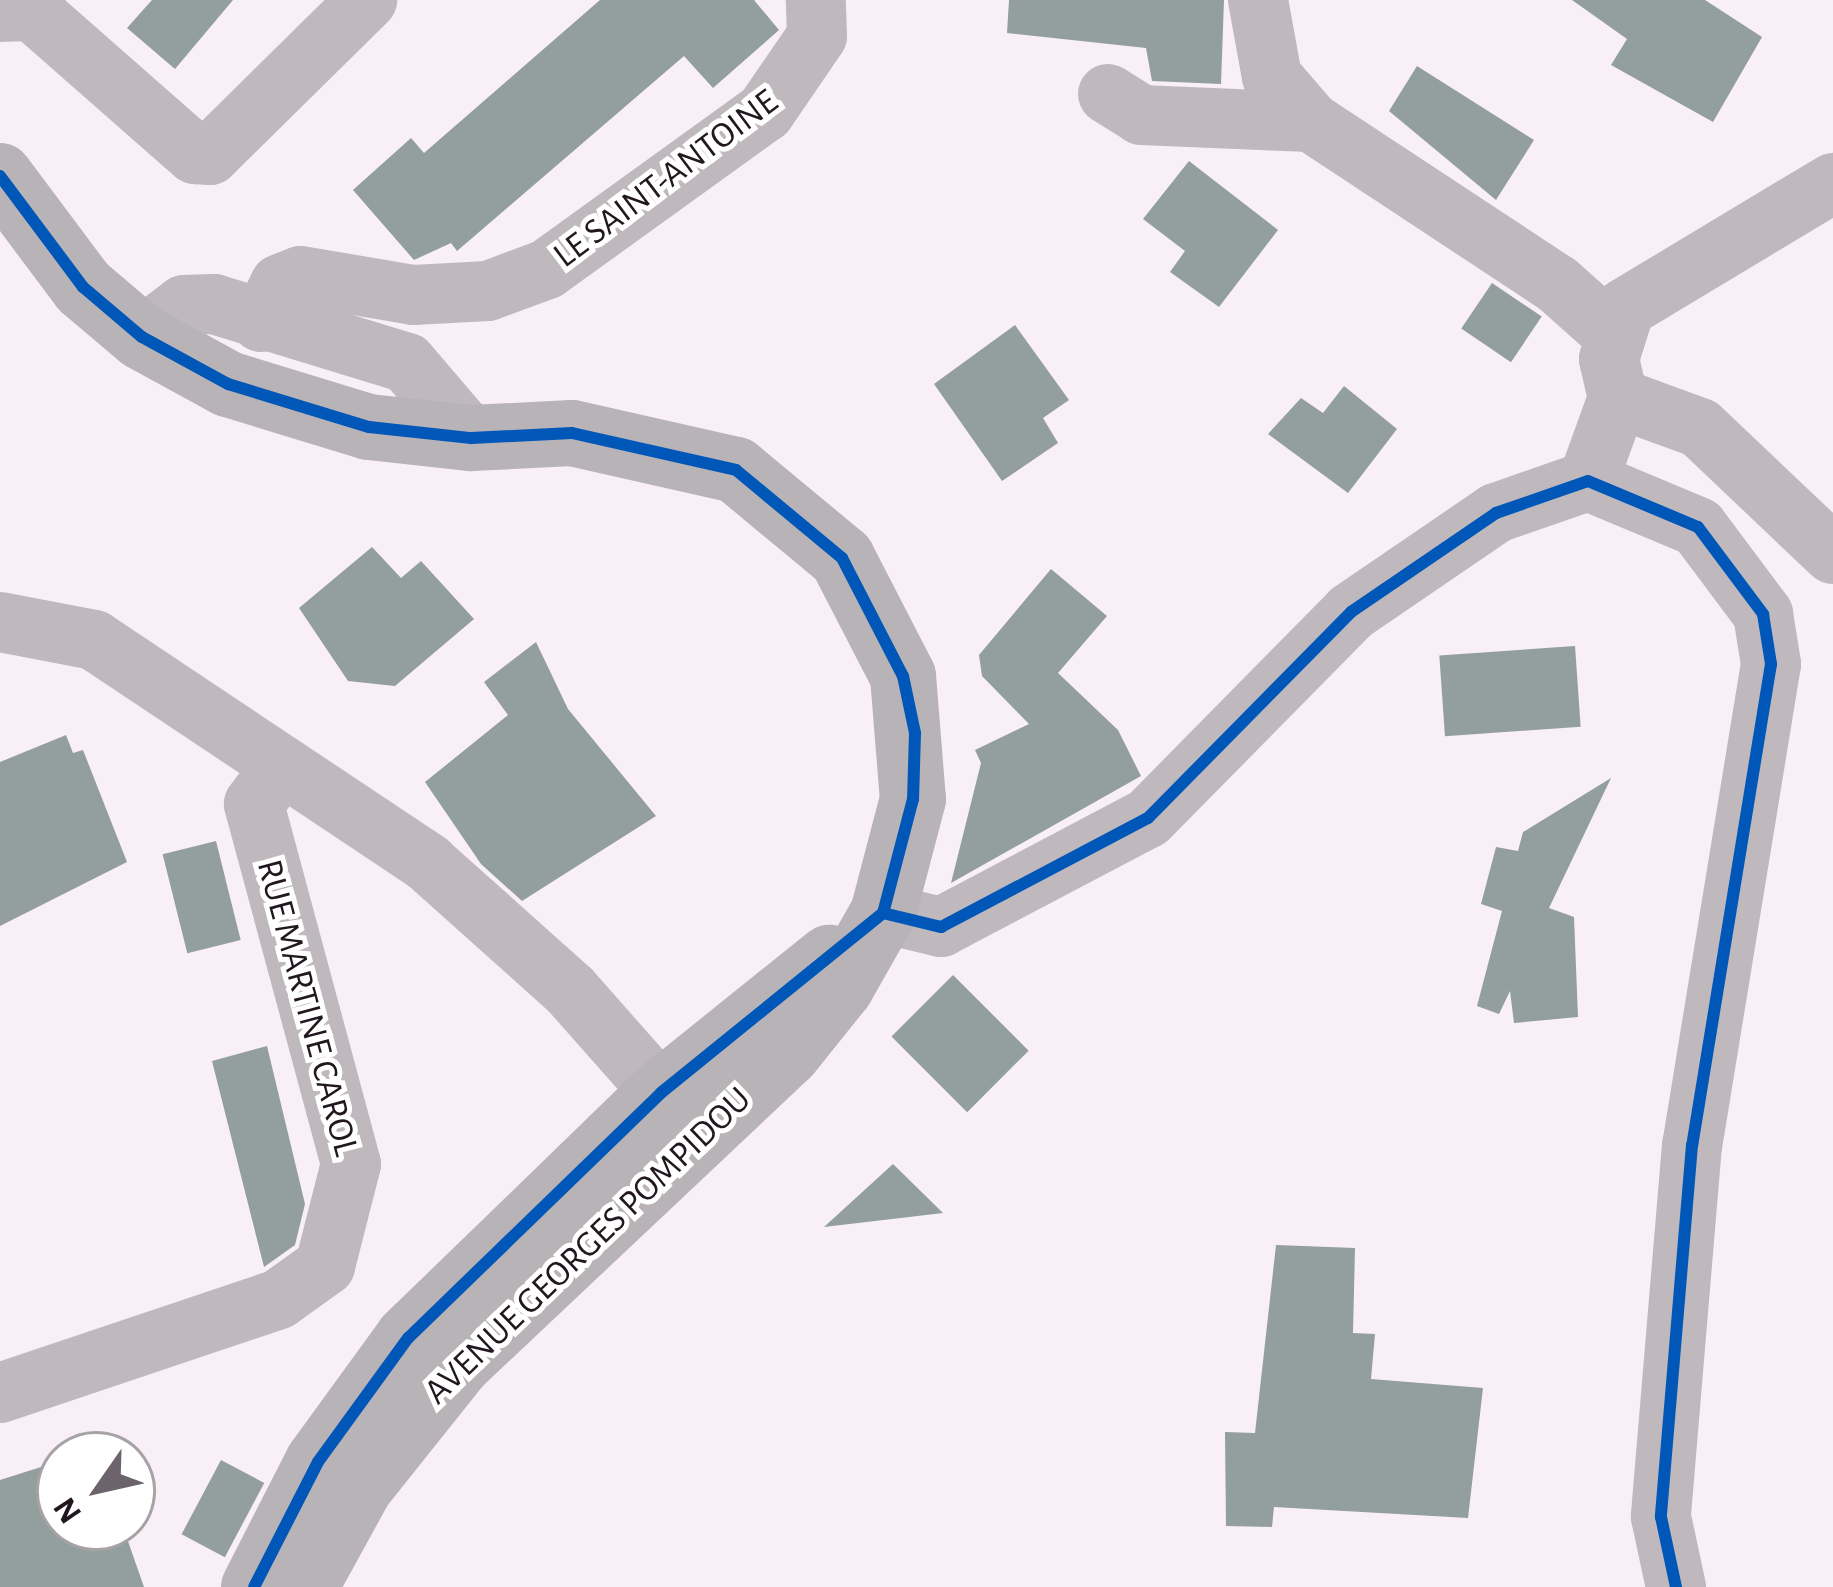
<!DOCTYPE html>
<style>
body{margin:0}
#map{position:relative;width:1833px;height:1587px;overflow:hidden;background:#f9eff7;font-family:"Alegreya Sans",sans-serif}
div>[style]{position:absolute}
.building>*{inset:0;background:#929f9c;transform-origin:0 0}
.minor>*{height:60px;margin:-30px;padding:0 30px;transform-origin:30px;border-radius:30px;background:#bfb9be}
.major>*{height:66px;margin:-33px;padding:0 33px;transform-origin:33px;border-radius:33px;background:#b8b3b7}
.cycleway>*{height:12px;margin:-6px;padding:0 6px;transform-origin:6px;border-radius:6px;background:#0057b8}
span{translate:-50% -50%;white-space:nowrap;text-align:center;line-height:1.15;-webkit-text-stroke:10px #fff;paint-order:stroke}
.street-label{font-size:36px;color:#21171f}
.north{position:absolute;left:36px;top:1431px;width:120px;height:120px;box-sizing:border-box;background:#fff;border:3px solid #a6a2a5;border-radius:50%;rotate:236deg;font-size:33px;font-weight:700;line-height:48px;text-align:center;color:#21171f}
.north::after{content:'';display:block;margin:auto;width:42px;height:54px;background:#6d636b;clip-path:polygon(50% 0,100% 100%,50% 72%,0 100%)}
</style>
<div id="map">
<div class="building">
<div style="clip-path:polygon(152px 0,233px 0,175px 69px,127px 28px)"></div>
<div style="clip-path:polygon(600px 0,754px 0,779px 30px,713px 88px,684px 56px,457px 251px,451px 243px,414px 260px,353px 190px,411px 138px,424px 153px)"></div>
<div style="clip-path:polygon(1009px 0,1224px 0,1221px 84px,1152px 81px,1146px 48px,1007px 33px)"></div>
<div style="clip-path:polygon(1572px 0,1705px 0,1762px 37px,1713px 122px,1611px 65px,1627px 39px)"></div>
<div style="clip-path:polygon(1417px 66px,1534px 140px,1496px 200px,1389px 111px)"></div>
<div style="clip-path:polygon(1189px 161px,1278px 230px,1219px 307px,1170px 272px,1185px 251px,1143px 219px)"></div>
<div style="left:1492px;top:283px;width:60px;height:55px;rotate:34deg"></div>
<div style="clip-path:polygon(1015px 325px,1069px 400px,1043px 418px,1058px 443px,1002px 481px,934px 384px)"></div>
<div style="clip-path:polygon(1344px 386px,1397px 429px,1348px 493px,1268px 434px,1301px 398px,1323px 413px)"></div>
<div style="clip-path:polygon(372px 547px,401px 578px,421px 561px,474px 619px,395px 686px,348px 681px,299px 608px)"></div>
<div style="clip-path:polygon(1051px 569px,1107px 616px,1058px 673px,1118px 730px,1141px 776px,951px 883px,981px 763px,975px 750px,1029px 724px,982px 676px,979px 655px)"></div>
<div style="clip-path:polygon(536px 642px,568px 709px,656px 816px,522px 901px,481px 864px,425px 782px,508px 715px,484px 682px)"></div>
<div style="left:1575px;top:646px;width:81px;height:136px;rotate:86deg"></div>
<div style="clip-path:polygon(66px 735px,73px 753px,83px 750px,127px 862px,0 926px,0 762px)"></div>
<div style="clip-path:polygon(1611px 778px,1549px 908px,1574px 917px,1578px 1017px,1514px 1023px,1510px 991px,1499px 1014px,1477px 1006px,1502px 911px,1481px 904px,1496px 847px,1518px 851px,1523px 832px)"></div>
<div style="left:216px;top:841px;width:102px;height:55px;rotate:76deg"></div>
<div style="left:953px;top:975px;width:107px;height:87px;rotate:45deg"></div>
<div style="clip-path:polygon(267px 1046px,305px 1204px,295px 1245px,264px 1267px,212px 1061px)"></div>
<div style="clip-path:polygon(893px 1164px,943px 1213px,824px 1227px)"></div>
<div style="clip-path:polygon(1276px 1245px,1355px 1248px,1353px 1333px,1375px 1334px,1371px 1379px,1483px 1388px,1468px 1518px,1274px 1507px,1272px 1527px,1226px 1526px,1225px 1432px,1255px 1433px)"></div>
<div style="left:221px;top:1460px;width:49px;height:84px;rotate:28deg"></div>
<div style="clip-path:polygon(60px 1461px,60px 1527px,123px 1527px,144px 1587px,0 1587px,0 1480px)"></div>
</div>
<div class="minor">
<div style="left:1258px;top:0;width:78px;rotate:79.7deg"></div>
<div style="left:1272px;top:77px;width:60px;rotate:49.1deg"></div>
<div style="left:1311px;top:122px;width:295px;rotate:33.4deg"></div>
<div style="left:1557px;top:284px;width:74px;rotate:41.7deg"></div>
<div style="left:0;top:12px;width:32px;rotate:-2deg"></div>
<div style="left:32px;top:11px;width:217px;rotate:41.3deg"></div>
<div style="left:195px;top:154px;width:15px;rotate:4deg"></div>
<div style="left:210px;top:155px;width:221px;rotate:-44.6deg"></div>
<div style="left:1108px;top:94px;width:39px;rotate:32deg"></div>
<div style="left:1141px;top:115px;width:170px;rotate:2.4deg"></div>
<div style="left:261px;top:322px;width:42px;rotate:-63.4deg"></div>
<div style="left:280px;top:284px;width:22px;rotate:-21deg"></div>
<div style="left:301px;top:276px;width:114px;rotate:9.6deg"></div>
<div style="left:413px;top:295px;width:75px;rotate:-3.1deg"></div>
<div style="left:488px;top:291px;width:63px;rotate:-20.4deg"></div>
<div style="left:547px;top:269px;width:269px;rotate:-35.8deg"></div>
<div style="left:765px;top:112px;width:92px;rotate:-55.6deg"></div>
<div style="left:817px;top:36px;width:36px;rotate:-92deg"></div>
<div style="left:142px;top:337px;width:53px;rotate:-37.3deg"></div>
<div style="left:184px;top:305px;width:30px;rotate:-2deg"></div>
<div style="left:214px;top:304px;width:202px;rotate:17deg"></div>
<div style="left:407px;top:363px;width:99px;rotate:49.5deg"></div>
<div style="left:1618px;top:398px;width:87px;rotate:20.1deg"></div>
<div style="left:1700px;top:428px;width:183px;rotate:43.5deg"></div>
<div style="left:1588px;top:481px;width:88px;rotate:-70.1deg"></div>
<div style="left:1618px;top:398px;width:40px;rotate:-103deg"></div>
<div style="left:1609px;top:359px;width:53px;rotate:-72.6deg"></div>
<div style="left:1625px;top:308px;width:243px;rotate:-31deg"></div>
<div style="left:0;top:622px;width:96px;rotate:10.8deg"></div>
<div style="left:94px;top:640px;width:402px;rotate:33.7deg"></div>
<div style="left:428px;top:863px;width:191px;rotate:41.8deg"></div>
<div style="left:570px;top:990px;width:137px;rotate:48.5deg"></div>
<div style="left:883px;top:913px;width:60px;rotate:13.6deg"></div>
<div style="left:941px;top:927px;width:234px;rotate:-27.8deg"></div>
<div style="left:1148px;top:818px;width:289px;rotate:-45.4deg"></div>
<div style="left:1351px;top:612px;width:176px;rotate:-34.3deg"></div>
<div style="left:1496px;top:513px;width:97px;rotate:-19.2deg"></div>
<div style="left:1588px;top:481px;width:119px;rotate:22.7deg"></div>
<div style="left:1698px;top:527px;width:109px;rotate:53.2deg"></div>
<div style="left:1763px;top:614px;width:51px;rotate:80.9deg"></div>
<div style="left:1771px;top:664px;width:487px;rotate:99.3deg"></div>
<div style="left:1692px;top:1145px;width:373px;rotate:94.8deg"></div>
<div style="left:1661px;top:1517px;width:72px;rotate:77.9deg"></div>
<div style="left:0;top:1393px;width:294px;rotate:-18.6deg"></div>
<div style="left:279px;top:1299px;width:57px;rotate:-35.7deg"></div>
<div style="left:325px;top:1266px;width:105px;rotate:-75.7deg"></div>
<div style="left:351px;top:1164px;width:373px;rotate:-105.1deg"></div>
<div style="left:254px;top:804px;width:46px;rotate:-53.9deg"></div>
</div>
<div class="major">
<div style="left:0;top:176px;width:139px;rotate:53.2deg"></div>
<div style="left:83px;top:287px;width:77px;rotate:40.3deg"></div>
<div style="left:142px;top:337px;width:98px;rotate:28.7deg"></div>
<div style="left:228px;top:384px;width:147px;rotate:17deg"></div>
<div style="left:369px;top:427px;width:103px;rotate:6.2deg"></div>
<div style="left:471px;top:438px;width:101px;rotate:-2.8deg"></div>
<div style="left:572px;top:433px;width:168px;rotate:12.7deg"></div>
<div style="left:736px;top:470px;width:138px;rotate:39.7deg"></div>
<div style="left:842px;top:558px;width:133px;rotate:62.7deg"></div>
<div style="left:903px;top:676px;width:123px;rotate:85.4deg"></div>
<div style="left:913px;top:799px;width:118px;rotate:104.7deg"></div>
<div style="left:883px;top:913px;width:85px;rotate:119.6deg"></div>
<div style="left:841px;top:987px;width:85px;rotate:128.8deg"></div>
<div style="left:788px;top:1053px;width:452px;rotate:136.7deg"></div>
<div style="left:459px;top:1363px;width:159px;rotate:128.6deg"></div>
<div style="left:360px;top:1487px;width:114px;rotate:118.8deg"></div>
<div style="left:254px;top:1587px;width:140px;rotate:-62.9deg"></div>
<div style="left:318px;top:1462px;width:153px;rotate:-54deg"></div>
<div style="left:408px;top:1338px;width:352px;rotate:-44.1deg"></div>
<div style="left:661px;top:1093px;width:216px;rotate:-38.8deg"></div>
</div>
<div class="cycleway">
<div style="left:0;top:176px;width:139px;rotate:53.2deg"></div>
<div style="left:83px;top:287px;width:77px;rotate:40.3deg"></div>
<div style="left:142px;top:337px;width:98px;rotate:28.7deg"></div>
<div style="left:228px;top:384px;width:147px;rotate:17deg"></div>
<div style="left:369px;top:427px;width:103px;rotate:6.2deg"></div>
<div style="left:471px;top:438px;width:101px;rotate:-2.8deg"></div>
<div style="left:572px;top:433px;width:168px;rotate:12.7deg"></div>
<div style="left:736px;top:470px;width:138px;rotate:39.7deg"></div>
<div style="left:842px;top:558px;width:133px;rotate:62.7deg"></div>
<div style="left:903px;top:676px;width:58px;rotate:78.1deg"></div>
<div style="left:915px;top:733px;width:66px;rotate:91.7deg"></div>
<div style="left:913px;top:799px;width:118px;rotate:104.7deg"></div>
<div style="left:883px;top:913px;width:286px;rotate:141deg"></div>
<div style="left:661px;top:1093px;width:352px;rotate:135.9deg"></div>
<div style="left:408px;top:1338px;width:153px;rotate:126deg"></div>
<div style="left:318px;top:1462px;width:140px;rotate:117.1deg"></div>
<div style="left:883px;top:913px;width:60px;rotate:13.6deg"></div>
<div style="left:941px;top:927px;width:234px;rotate:-27.8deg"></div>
<div style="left:1148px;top:818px;width:289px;rotate:-45.4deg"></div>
<div style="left:1351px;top:612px;width:176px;rotate:-34.3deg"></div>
<div style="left:1496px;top:513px;width:97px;rotate:-19.2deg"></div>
<div style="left:1588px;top:481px;width:119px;rotate:22.7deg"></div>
<div style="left:1698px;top:527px;width:109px;rotate:53.2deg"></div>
<div style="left:1763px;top:614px;width:51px;rotate:80.9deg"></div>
<div style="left:1771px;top:664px;width:487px;rotate:99.3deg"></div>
<div style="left:1692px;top:1145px;width:373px;rotate:94.8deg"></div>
<div style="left:1661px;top:1517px;width:72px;rotate:77.9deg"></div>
</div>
<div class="street-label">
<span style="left:666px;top:179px;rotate:-37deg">LE SAINT-ANTOINE</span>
<span style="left:307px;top:1008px;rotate:75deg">RUE MARTINE CAROL</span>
<span style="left:588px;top:1246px;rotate:-44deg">AVENUE GEORGES POMPIDOU</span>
</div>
<div class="north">N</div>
</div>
